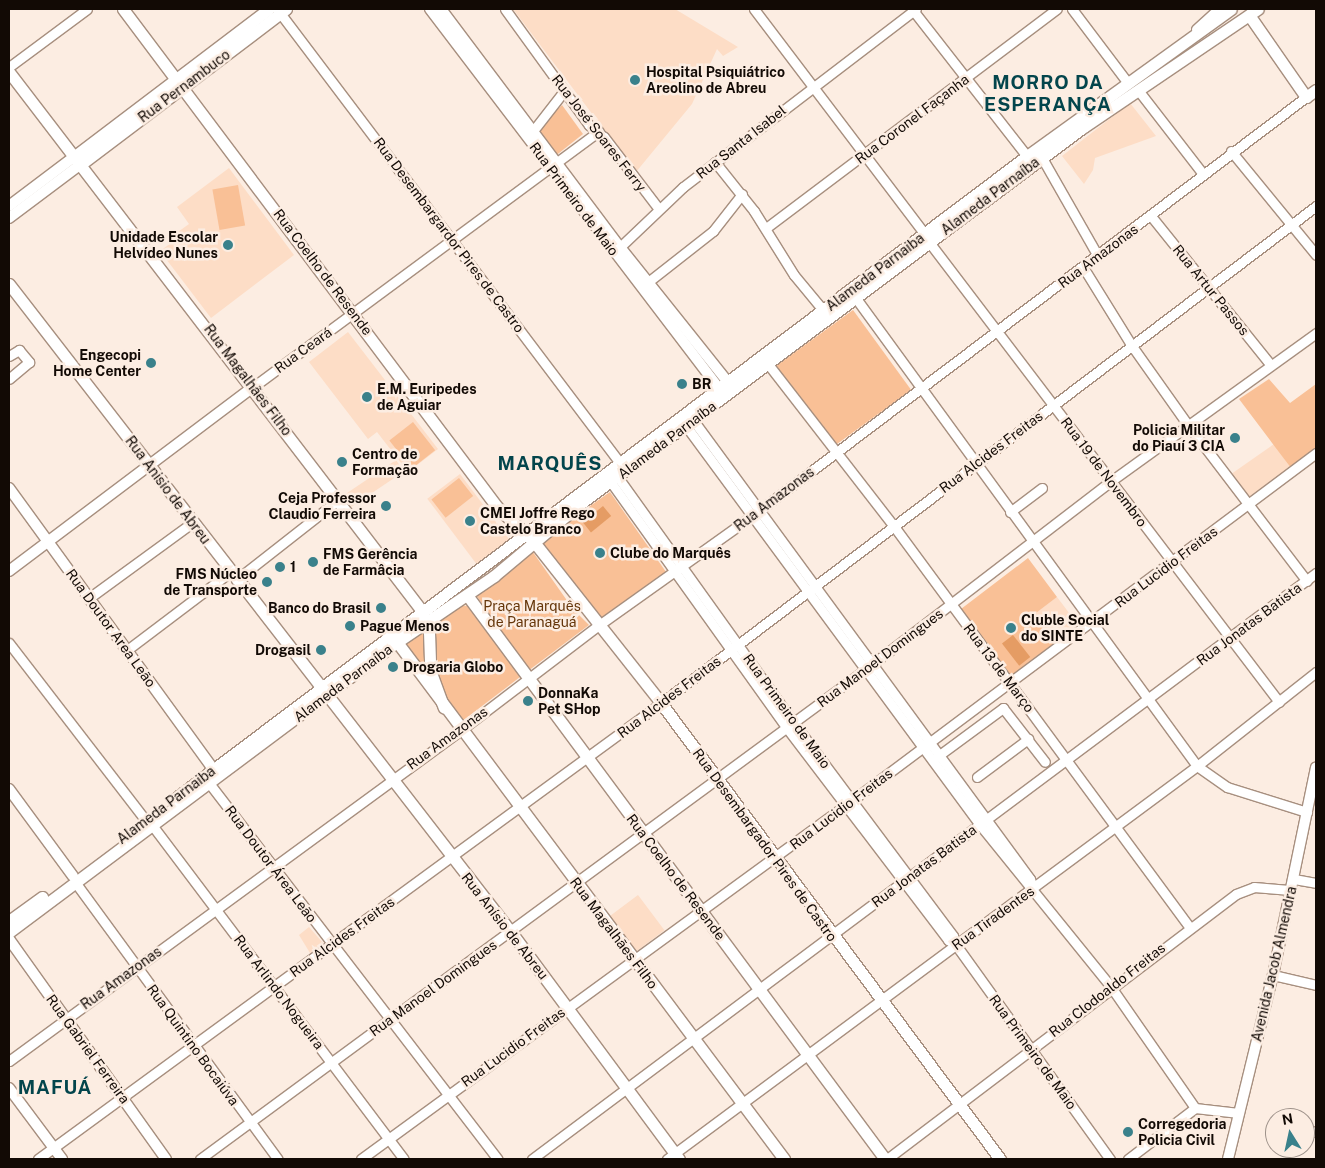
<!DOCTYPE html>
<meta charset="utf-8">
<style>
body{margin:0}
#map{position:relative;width:1325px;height:1168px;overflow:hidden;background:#fcede2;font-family:"Public Sans",sans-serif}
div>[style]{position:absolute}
.built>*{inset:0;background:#fdddc6;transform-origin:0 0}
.green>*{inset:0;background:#f9c096;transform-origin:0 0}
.water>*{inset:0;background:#e59c64;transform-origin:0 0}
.roads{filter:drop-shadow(1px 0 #a78f7f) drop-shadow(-1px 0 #a78f7f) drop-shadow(0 1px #a78f7f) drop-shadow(0 -1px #a78f7f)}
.minor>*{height:9px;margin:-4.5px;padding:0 4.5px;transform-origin:4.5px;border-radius:4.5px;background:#fff}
.tertiary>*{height:10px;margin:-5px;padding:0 5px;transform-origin:5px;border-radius:5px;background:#fff}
.secondary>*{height:11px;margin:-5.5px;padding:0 5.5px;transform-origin:5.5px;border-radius:5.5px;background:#fff}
.dots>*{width:14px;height:14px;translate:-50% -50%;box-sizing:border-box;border:2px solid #fcede2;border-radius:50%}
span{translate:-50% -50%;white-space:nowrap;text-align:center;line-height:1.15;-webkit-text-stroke:5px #fcede2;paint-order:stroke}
.poi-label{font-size:14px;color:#120a05;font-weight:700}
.left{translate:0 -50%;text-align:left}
.right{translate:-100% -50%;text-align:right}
.street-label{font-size:14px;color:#120a05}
.park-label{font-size:14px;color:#65360a}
.district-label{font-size:19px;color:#03454c;font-weight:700;letter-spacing:1px}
.frame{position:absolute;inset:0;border:10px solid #120a05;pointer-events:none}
.north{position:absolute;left:1265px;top:1108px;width:50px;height:50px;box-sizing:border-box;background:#fcede2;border:1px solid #9e928a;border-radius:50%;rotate:350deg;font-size:14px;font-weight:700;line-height:20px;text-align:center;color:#120a05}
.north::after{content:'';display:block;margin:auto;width:18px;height:22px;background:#3a818b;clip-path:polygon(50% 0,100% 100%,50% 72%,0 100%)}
</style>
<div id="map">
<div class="built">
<div style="clip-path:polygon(513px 9px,675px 9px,738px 47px,723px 56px,717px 49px,692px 104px,636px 172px)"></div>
<div style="clip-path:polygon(1130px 103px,1156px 136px,1095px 158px,1093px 170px,1084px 184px,1062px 156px)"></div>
<div style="clip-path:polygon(229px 168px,294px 255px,211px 318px,160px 251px,178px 238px,175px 234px,189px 224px,177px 207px)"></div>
<div style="clip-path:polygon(348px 332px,438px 449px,408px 472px,377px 432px,368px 439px,309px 362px)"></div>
<div style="left:1274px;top:444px;width:29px;height:54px;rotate:55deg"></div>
<div style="left:396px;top:460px;width:14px;height:63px;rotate:56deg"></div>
<div style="left:460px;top:474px;width:84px;height:41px;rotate:53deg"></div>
<div style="left:1057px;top:597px;width:38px;height:27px;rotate:53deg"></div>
<div style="left:638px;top:895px;width:44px;height:38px;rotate:53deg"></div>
<div style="clip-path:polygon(309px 927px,323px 943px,310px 953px,299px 935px)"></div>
</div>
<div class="green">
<div style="clip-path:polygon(562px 105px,583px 134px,554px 157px,536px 131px)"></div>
<div style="left:238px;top:185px;width:41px;height:26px;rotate:80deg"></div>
<div style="left:853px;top:310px;width:99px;height:96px;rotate:54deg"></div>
<div style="clip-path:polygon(1269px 379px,1290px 403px,1316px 384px,1316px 449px,1291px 468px,1239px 399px)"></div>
<div style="left:413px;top:422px;width:36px;height:30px;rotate:52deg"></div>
<div style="left:459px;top:478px;width:23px;height:35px;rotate:52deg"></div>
<div style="left:610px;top:492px;width:98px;height:86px;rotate:55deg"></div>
<div style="clip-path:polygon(530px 548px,573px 609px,589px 625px,528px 671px,476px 595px)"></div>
<div style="clip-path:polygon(1028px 558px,1057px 597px,1036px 613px,1058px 643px,1012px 677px,961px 609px)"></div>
<div style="clip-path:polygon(460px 605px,467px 606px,520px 677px,461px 722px,443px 698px,436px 680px,435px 658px,436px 619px)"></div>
<div style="clip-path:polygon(422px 628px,424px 637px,426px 675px,402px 642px)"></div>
</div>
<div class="water">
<div style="left:603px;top:506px;width:13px;height:26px;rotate:51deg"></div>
<div style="left:1013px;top:635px;width:28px;height:14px;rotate:52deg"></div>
</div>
<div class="roads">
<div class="minor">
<div style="left:277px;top:9px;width:569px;rotate:52.93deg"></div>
<div style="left:505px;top:9px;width:143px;rotate:54.1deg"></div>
<div style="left:589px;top:125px;width:19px;rotate:39deg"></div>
<div style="left:604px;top:137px;width:89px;rotate:52.7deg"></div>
<div style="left:754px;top:9px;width:283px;rotate:52.8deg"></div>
<div style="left:912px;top:9px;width:187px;rotate:52deg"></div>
<div style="left:1072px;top:9px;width:93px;rotate:52.9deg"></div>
<div style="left:1196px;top:29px;width:30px;rotate:-42deg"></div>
<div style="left:9px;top:67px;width:97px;rotate:-36.6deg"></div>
<div style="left:1138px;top:90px;width:106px;rotate:52.3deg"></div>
<div style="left:529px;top:136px;width:57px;rotate:-52.1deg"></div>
<div style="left:1231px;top:151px;width:134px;rotate:50.7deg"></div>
<div style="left:1042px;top:158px;width:113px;rotate:60.3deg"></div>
<div style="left:715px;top:162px;width:63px;rotate:51.5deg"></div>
<div style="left:754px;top:211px;width:75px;rotate:58deg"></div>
<div style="left:794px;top:275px;width:45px;rotate:50.4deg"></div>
<div style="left:1151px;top:216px;width:190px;rotate:51.2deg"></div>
<div style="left:766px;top:228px;width:364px;rotate:-37deg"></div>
<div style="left:929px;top:242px;width:578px;rotate:52.73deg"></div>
<div style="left:620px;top:247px;width:87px;rotate:-43.6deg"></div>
<div style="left:683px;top:187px;width:293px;rotate:-37.4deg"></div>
<div style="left:1083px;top:267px;width:93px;rotate:58.2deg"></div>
<div style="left:1132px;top:346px;width:97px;rotate:54.7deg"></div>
<div style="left:1188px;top:425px;width:196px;rotate:52.7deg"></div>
<div style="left:648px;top:282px;width:83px;rotate:-38.1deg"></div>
<div style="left:713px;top:231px;width:47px;rotate:-51.9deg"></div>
<div style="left:855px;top:297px;width:580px;rotate:53.9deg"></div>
<div style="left:1197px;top:766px;width:37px;rotate:35deg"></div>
<div style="left:1227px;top:787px;width:84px;rotate:17.4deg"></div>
<div style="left:9px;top:356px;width:12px;rotate:-31deg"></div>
<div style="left:19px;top:350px;width:16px;rotate:50deg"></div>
<div style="left:29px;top:362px;width:26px;rotate:140deg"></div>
<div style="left:768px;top:364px;width:204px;rotate:52.2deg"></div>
<div style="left:893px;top:525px;width:499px;rotate:53.6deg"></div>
<div style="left:253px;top:387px;width:430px;rotate:-36.5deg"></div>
<div style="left:693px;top:420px;width:569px;rotate:53.71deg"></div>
<div style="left:1030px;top:879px;width:9px;rotate:72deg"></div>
<div style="left:686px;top:426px;width:496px;rotate:53.6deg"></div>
<div style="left:980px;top:825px;width:208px;rotate:51deg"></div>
<div style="left:1111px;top:987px;width:147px;rotate:55.2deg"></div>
<div style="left:1195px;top:1108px;width:44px;rotate:6.5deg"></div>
<div style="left:617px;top:476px;width:302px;rotate:54.4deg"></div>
<div style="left:793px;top:722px;width:267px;rotate:53.2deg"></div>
<div style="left:953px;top:936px;width:9px;rotate:72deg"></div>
<div style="left:610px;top:481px;width:302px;rotate:54.4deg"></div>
<div style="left:786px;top:727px;width:268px;rotate:52.7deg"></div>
<div style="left:948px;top:940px;width:9px;rotate:32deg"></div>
<div style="left:956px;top:945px;width:264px;rotate:54.3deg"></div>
<div style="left:1010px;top:512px;width:40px;rotate:-37deg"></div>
<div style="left:236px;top:580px;width:130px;rotate:-38.1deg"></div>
<div style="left:89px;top:598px;width:127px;rotate:-36.1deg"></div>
<div style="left:9px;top:643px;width:225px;rotate:52.4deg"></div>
<div style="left:127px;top:650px;width:129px;rotate:-37.1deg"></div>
<div style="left:938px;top:756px;width:81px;rotate:-36.4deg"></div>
<div style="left:1003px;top:708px;width:68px;rotate:52.1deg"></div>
<div style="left:977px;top:777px;width:64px;rotate:-36.7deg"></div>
<div style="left:209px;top:783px;width:474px;rotate:52.5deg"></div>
<div style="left:152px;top:825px;width:418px;rotate:53deg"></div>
<div style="left:1294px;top:879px;width:22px;rotate:10deg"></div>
<div style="left:75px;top:882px;width:343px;rotate:53.8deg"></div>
<div style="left:1273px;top:975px;width:44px;rotate:13.1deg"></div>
<div style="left:9px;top:1061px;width:560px;rotate:-36.22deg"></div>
<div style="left:461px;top:730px;width:173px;rotate:-37.3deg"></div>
<div style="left:599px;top:625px;width:188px;rotate:-35.5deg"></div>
<div style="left:752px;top:516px;width:695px;rotate:-37.1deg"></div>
<div style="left:1307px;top:1130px;width:9px;rotate:13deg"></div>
<div style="left:38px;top:1159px;width:772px;rotate:-36.2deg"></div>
<div style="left:661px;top:703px;width:822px;rotate:-37.19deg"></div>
<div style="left:200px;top:1159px;width:827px;rotate:-36.34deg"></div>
<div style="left:866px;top:669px;width:309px;rotate:-37.5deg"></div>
<div style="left:1111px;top:481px;width:253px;rotate:-35.8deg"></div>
<div style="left:361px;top:1159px;width:600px;rotate:-36.13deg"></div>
<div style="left:846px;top:805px;width:587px;rotate:-36.83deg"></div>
<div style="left:532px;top:1159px;width:979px;rotate:-36.78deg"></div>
<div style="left:667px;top:1159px;width:660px;rotate:-36.56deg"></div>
<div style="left:1197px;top:766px;width:152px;rotate:-38.3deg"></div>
<div style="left:887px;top:1159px;width:438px;rotate:-37.2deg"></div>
<div style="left:1236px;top:894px;width:19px;rotate:-21deg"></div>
<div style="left:1254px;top:887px;width:37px;rotate:5deg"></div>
<div style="left:1128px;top:1159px;width:84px;rotate:-37.3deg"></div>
</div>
<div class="tertiary">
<div style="left:430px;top:9px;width:483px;rotate:52.7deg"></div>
<div style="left:441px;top:9px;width:298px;rotate:53.1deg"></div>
<div style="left:620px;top:247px;width:178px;rotate:51.4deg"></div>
<div style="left:9px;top:206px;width:83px;rotate:-37.1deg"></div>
<div style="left:9px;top:218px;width:90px;rotate:-36.9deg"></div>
<div style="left:9px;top:488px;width:347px;rotate:54deg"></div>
<div style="left:9px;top:571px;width:306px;rotate:-37deg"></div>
<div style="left:9px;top:789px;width:108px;rotate:53.7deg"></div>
<div style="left:9px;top:939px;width:270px;rotate:54.5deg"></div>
<div style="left:9px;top:1088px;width:89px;rotate:53.3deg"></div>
<div style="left:1228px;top:1159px;width:189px;rotate:-76.3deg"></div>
<div style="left:1273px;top:975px;width:212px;rotate:-78.3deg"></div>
</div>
<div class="secondary">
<div style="left:123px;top:9px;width:623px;rotate:53.09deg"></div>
<div style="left:497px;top:507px;width:51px;rotate:43.4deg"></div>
<div style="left:534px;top:542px;width:205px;rotate:51.7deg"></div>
<div style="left:661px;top:703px;width:568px;rotate:53.37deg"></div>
<div style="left:1249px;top:15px;width:100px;rotate:55.2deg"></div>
<div style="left:1306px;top:97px;width:12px;rotate:-35deg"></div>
<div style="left:9px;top:72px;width:679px;rotate:52.54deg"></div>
<div style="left:422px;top:611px;width:22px;rotate:72deg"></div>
<div style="left:429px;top:632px;width:38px;rotate:88deg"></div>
<div style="left:430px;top:670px;width:40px;rotate:69.8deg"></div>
<div style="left:75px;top:156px;width:243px;rotate:-37.2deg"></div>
<div style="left:81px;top:164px;width:257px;rotate:-37.1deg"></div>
<div style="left:9px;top:284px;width:820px;rotate:52.24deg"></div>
<div style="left:511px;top:932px;width:282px;rotate:53.5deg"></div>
<div style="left:467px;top:595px;width:702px;rotate:53.46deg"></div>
<div style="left:397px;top:642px;width:646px;rotate:53.18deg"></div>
<div style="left:177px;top:797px;width:1065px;rotate:-37.02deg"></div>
<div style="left:1027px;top:156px;width:251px;rotate:-35.8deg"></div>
<div style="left:9px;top:921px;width:41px;rotate:-36deg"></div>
<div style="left:9px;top:932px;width:484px;rotate:-36.8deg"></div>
<div style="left:397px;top:642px;width:117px;rotate:-34.2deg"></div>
<div style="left:494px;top:576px;width:114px;rotate:-40deg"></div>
<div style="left:581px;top:503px;width:626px;rotate:-36.81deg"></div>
<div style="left:1082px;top:128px;width:212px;rotate:-34.1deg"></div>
</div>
</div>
<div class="dots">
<div style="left:635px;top:80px;background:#3a818b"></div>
<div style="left:228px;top:245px;background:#3a818b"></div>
<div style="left:151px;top:363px;background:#3a818b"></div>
<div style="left:682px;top:384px;background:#3a818b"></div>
<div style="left:367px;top:397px;background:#3a818b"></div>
<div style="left:1235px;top:438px;background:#3a818b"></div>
<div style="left:342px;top:462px;background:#3a818b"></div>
<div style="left:386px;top:506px;background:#3a818b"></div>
<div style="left:470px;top:521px;background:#3a818b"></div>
<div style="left:600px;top:553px;background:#3a818b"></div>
<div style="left:313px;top:562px;background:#3a818b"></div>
<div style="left:280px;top:567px;background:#3a818b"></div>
<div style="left:267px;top:582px;background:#3a818b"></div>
<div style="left:381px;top:608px;background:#3a818b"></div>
<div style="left:350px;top:626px;background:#3a818b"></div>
<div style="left:1011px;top:628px;background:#3a818b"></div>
<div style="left:321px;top:650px;background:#3a818b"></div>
<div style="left:393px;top:667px;background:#3a818b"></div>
<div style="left:528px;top:701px;background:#3a818b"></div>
<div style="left:1128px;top:1132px;background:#3a818b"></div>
</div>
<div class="poi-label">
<span class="left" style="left:646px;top:80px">Hospital Psiquiátrico<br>Areolino de Abreu</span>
<span class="right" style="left:218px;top:245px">Unidade Escolar<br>Helvídeo Nunes</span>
<span class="right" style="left:141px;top:363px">Engecopi<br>Home Center</span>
<span class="left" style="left:692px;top:384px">BR</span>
<span class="left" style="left:377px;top:397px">E.M. Euripedes<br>de Aguiar</span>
<span class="right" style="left:1225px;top:438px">Policia Militar<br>do Piauí 3 CIA</span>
<span class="left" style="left:352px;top:462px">Centro de<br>Formação</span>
<span class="right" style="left:376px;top:506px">Ceja Professor<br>Claudio Ferreira</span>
<span class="left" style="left:480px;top:521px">CMEI Joffre Rego<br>Castelo Branco</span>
<span class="left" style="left:610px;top:553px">Clube do Marquês</span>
<span class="left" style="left:323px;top:562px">FMS Gerência<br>de Farmâcia</span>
<span class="left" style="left:290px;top:567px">1</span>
<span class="right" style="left:257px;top:582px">FMS Núcleo<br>de Transporte</span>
<span class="right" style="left:371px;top:608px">Banco do Brasil</span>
<span class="left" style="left:1021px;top:628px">Cluble Social<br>do SINTE</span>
<span class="left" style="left:360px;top:626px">Pague Menos</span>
<span class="right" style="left:311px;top:650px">Drogasil</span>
<span class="left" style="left:403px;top:667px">Drogaria Globo</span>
<span class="left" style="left:538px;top:701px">DonnaKa<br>Pet SHop</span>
<span class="left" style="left:1138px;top:1132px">Corregedoria<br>Policia Civil</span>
</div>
<div class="street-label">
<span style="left:184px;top:86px;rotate:-37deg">Rua Pernambuco</span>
<span style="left:912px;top:119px;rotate:-37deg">Rua Coronel Façanha</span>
<span style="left:599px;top:133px;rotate:52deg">Rua José Soares Ferry</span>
<span style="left:741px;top:142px;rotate:-38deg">Rua Santa Isabel</span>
<span style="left:990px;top:196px;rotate:-37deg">Alameda Parnaíba</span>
<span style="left:574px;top:199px;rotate:53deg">Rua Primeiro de Maio</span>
<span style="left:449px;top:235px;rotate:53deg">Rua Desembargardor Pires de Castro</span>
<span style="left:1098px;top:256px;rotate:-37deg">Rua Amazonas</span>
<span style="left:323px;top:272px;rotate:53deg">Rua Coelho de Resende</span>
<span style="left:875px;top:272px;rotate:-37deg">Alameda Parnaiba</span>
<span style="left:1211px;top:290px;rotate:51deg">Rua Artur Passos</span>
<span style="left:303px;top:350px;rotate:-36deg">Rua Ceará</span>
<span style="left:248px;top:380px;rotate:53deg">Rua Magalhães Filho</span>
<span style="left:667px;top:440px;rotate:-37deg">Alameda Parnaíba</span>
<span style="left:991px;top:452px;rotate:-37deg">Rua Alcides Freitas</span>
<span style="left:1104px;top:472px;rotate:53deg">Rua 19 de Novembro</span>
<span style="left:168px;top:490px;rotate:53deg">Rua Anisio de Abreu</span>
<span style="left:774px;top:499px;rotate:-37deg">Rua Amazonas</span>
<span style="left:1166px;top:567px;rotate:-37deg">Rua Lucidio Freitas</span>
<span style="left:1249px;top:624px;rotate:-37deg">Rua Jonatas Batista</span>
<span style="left:111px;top:628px;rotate:54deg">Rua Doutor Area Leão</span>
<span style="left:880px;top:658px;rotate:-37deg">Rua Manoel Domingues</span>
<span style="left:999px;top:668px;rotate:53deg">Rua 13 de Março</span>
<span style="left:343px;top:683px;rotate:-37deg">Alameda Parnaíba</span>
<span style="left:669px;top:697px;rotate:-37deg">Rua Alcides Freitas</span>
<span style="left:787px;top:711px;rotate:54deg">Rua Primeiro de Maio</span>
<span style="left:447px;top:738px;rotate:-36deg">Rua Amazonas</span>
<span style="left:166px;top:805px;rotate:-37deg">Alameda Parnaiba</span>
<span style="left:841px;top:809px;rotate:-37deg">Rua Lucidio Freitas</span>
<span style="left:765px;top:845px;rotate:54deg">Rua Desembargador Pires de Castro</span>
<span style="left:271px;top:864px;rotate:53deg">Rua Doutor Área Leão</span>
<span style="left:924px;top:866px;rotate:-37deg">Rua Jonatas Batista</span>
<span style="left:676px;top:877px;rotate:53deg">Rua Coelho de Resende</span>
<span style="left:993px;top:918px;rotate:-36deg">Rua Tiradentes</span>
<span style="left:505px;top:926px;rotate:52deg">Rua Anísio de Abreu</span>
<span style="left:614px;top:933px;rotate:53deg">Rua Magalhães Filho</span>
<span style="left:342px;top:937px;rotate:-36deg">Rua Alcides Freitas</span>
<span style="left:1274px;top:964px;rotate:-77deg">Avenida Jacob Almendra</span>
<span style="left:121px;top:978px;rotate:-36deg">Rua Amazonas</span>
<span style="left:433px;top:988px;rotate:-36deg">Rua Manoel Domingues</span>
<span style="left:1107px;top:990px;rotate:-38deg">Rua Clodoaldo Freitas</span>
<span style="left:279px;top:992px;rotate:53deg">Rua Arlindo Nogueira</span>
<span style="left:193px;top:1045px;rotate:54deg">Rua Quintino Bocaiúva</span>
<span style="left:513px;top:1047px;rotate:-36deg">Rua Lucidio Freitas</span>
<span style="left:88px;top:1049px;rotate:54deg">Rua Gabriel Ferreira</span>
<span style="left:1033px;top:1052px;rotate:54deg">Rua Primeiro de Maio</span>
</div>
<div class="park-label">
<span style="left:532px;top:614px">Praça Marquês<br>de Paranaguá</span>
</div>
<div class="district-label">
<span style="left:1048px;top:94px">MORRO DA<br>ESPERANÇA</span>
<span style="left:550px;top:464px">MARQUÊS</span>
<span style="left:55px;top:1088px">MAFUÁ</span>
</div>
<div class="frame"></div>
<div class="north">N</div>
</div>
